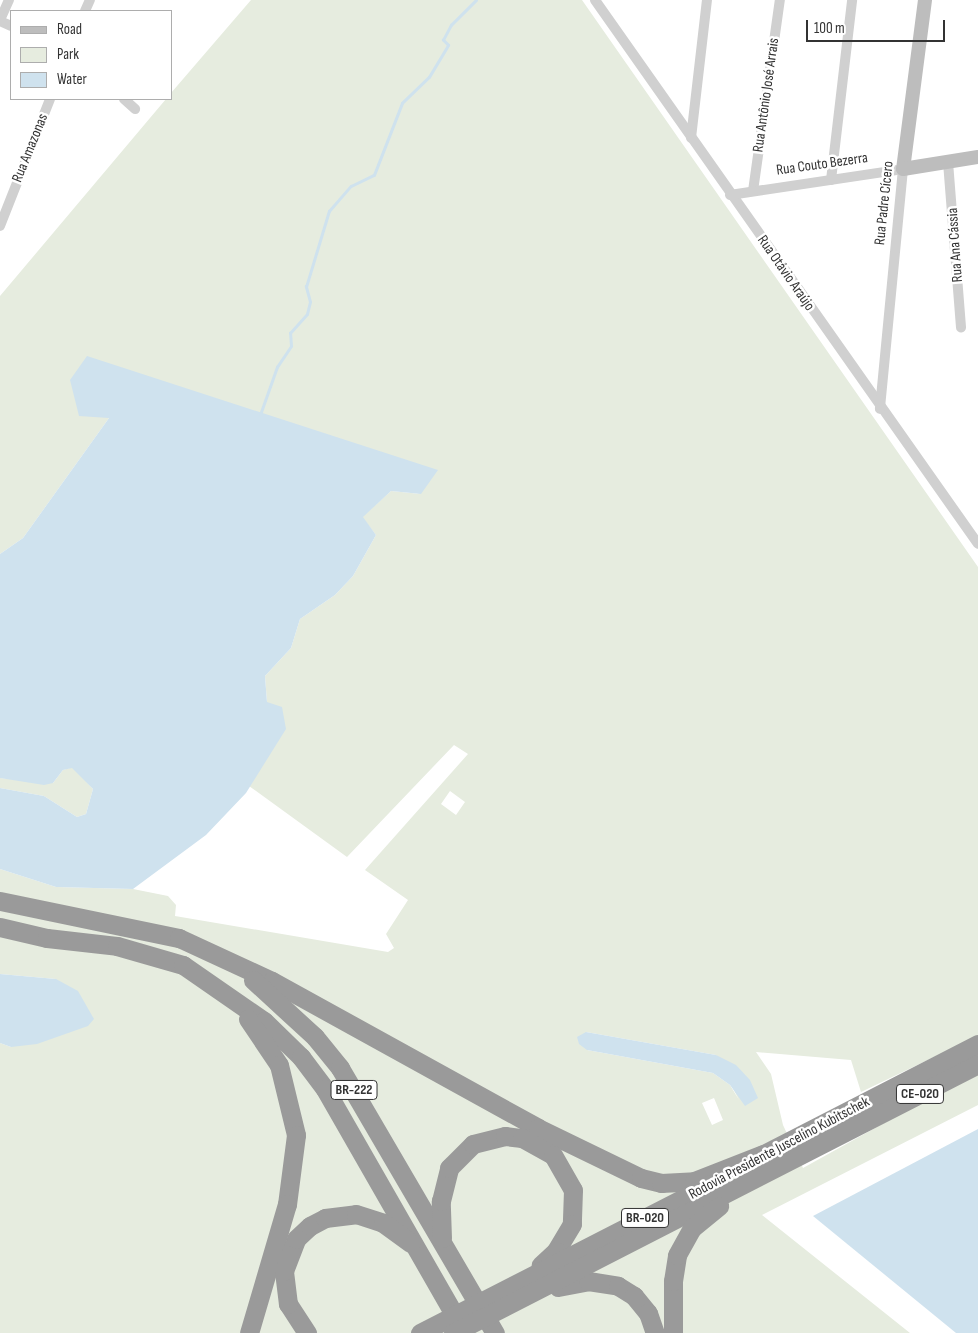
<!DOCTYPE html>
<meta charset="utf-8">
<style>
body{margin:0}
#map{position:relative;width:978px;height:1333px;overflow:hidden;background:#fff;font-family:"Sofia Sans Condensed",sans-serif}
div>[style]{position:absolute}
.green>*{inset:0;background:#e6ecdf}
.water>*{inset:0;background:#cfe2ee}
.stream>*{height:2.5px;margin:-1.25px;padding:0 1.25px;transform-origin:1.25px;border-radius:1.25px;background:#cfe2ee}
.street>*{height:10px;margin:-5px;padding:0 5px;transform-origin:5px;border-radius:5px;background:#d0d0d0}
.secondary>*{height:14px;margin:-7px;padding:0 7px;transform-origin:7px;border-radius:7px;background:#bdbdbd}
.highway>*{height:19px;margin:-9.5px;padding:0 9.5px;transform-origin:9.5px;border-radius:9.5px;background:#9a9a9a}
span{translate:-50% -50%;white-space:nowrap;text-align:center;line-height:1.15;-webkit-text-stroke:5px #fff;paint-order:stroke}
.shield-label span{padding:1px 4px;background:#fff;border:1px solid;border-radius:4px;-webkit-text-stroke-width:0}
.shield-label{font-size:14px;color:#333;font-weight:700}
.street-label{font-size:15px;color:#333}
.legend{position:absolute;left:10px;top:10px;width:162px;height:90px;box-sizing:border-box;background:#fff;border:1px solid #adadad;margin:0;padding:6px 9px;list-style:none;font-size:15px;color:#333}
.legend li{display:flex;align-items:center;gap:10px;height:25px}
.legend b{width:25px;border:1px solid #adadad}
.scale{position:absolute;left:806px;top:20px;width:139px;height:22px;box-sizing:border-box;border:2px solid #333;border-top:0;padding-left:6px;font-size:15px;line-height:18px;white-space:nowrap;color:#333;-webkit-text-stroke:4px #fff;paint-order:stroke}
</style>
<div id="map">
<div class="green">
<div style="clip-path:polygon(evenodd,251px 0,582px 0,978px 567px,978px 1036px,861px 1092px,851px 1060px,756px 1052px,771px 1074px,783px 1125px,803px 1168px,978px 1071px,978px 1105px,762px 1215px,910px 1333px,0 1333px,0 1043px,11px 1047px,56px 979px,0 974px,0 869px,56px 887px,133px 889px,168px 896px,176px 905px,175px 916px,388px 952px,394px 948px,386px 934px,408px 900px,365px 870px,468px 754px,454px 745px,347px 857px,249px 786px,255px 772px,267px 702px,265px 676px,291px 648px,300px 619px,335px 595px,353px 576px,376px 535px,362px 517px,391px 491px,421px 494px,109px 418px,23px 538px,0 554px,0 296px,166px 99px,171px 99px,171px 93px,251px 0,450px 791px,465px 802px,456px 815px,441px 804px,450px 791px,251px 0,586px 1032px,716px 1055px,739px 1100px,730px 1085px,713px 1073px,587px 1050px,586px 1032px,251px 0,714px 1098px,723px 1120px,712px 1125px,702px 1103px,714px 1098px)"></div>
<div style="clip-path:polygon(73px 767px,93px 789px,86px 814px,77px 817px,44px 796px,0 788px,0 778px,53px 783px,63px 770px)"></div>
</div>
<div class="water">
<div style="clip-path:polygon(87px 356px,438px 470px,421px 494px,391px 491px,363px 517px,376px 535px,353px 576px,335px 595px,300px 619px,291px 648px,265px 676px,267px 702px,282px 707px,286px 729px,246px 793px,206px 835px,133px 889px,56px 887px,0 869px,0 788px,44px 796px,77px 817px,86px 814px,93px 789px,72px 768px,63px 770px,53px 783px,44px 785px,0 778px,0 554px,23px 538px,109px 418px,79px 416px,70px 380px)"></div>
<div style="clip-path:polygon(0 974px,56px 979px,78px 991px,94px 1019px,88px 1026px,37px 1044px,11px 1047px,0 1043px)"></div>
<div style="clip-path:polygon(586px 1032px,716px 1055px,736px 1065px,750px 1080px,758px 1098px,745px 1106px,730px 1085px,713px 1073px,587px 1050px,579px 1044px,577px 1037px)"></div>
<div style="clip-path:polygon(978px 1129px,978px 1333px,956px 1333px,813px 1216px)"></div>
</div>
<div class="stream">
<div style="left:260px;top:415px;width:51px;rotate:-70.5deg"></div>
<div style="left:277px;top:367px;width:25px;rotate:-56deg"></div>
<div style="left:291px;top:346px;width:13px;rotate:-94deg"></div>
<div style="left:290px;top:333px;width:25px;rotate:-48deg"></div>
<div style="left:307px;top:314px;width:12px;rotate:-76deg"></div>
<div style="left:310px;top:302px;width:16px;rotate:-105deg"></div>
<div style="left:306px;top:287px;width:79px;rotate:-73.2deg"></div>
<div style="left:329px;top:211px;width:33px;rotate:-49deg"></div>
<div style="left:351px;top:186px;width:25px;rotate:-26deg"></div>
<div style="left:374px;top:175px;width:77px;rotate:-68.7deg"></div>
<div style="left:402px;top:103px;width:37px;rotate:-44deg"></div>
<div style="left:429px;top:77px;width:37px;rotate:-59deg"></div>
<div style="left:448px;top:45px;width:7px;rotate:-135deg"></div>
<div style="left:443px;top:40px;width:17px;rotate:-62deg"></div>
<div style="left:451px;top:25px;width:35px;rotate:-45deg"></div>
</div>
<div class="street">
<div style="left:595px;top:0;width:665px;rotate:54.85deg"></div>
<div style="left:85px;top:11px;width:12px;rotate:-66deg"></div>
<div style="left:0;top:20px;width:22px;rotate:-66deg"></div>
<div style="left:0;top:21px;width:12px;rotate:24deg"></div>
<div style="left:124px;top:99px;width:15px;rotate:42deg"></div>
<div style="left:691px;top:138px;width:139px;rotate:-83.4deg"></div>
<div style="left:948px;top:162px;width:166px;rotate:85.5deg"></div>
<div style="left:831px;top:180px;width:181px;rotate:-83.3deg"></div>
<div style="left:753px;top:191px;width:193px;rotate:-82deg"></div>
<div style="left:730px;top:195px;width:175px;rotate:-8.5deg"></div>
<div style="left:903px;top:169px;width:241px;rotate:95.5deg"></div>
<div style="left:0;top:226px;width:136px;rotate:-68.5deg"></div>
</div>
<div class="secondary">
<div style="left:925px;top:0;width:170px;rotate:97.4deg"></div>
<div style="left:903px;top:169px;width:76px;rotate:-9.1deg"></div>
</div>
<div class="highway">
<div style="left:0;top:901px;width:183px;rotate:11.7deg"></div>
<div style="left:179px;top:938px;width:102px;rotate:24.8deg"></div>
<div style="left:272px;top:981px;width:304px;rotate:28.9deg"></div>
<div style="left:538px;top:1128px;width:114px;rotate:25.9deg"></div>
<div style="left:641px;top:1178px;width:21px;rotate:14deg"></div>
<div style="left:661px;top:1183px;width:33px;rotate:-3deg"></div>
<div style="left:694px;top:1181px;width:74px;rotate:-21.4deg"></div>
<div style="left:0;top:927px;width:48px;rotate:13.2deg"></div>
<div style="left:47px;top:938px;width:70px;rotate:6.5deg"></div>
<div style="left:117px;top:946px;width:69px;rotate:16.1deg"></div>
<div style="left:183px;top:965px;width:98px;rotate:34.7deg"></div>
<div style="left:264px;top:1021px;width:52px;rotate:44.2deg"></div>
<div style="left:301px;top:1057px;width:40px;rotate:53deg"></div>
<div style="left:325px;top:1089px;width:281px;rotate:60.2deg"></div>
<div style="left:253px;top:980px;width:84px;rotate:42.6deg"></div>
<div style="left:315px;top:1037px;width:40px;rotate:51deg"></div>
<div style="left:340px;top:1068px;width:307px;rotate:59.7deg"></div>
<div style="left:248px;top:1019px;width:55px;rotate:56deg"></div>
<div style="left:279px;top:1065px;width:72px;rotate:76.3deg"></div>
<div style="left:296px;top:1135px;width:70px;rotate:97.4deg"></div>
<div style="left:287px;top:1204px;width:134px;rotate:106.4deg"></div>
<div style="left:752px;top:1160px;width:254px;rotate:-27.2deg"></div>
<div style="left:442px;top:1238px;width:37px;rotate:-92deg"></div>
<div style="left:441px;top:1201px;width:34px;rotate:-76deg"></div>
<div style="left:449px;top:1168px;width:34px;rotate:-45deg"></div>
<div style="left:473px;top:1144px;width:33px;rotate:-14deg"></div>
<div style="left:505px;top:1136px;width:17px;rotate:7deg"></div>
<div style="left:522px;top:1138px;width:35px;rotate:29deg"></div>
<div style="left:553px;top:1155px;width:40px;rotate:60.3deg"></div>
<div style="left:573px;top:1190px;width:34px;rotate:92deg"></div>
<div style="left:572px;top:1224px;width:31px;rotate:121deg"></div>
<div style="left:556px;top:1251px;width:21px;rotate:137deg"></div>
<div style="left:558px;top:1287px;width:31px;rotate:-11deg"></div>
<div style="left:588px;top:1281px;width:30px;rotate:9deg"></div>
<div style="left:618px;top:1286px;width:19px;rotate:32deg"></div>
<div style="left:634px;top:1296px;width:22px;rotate:51deg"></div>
<div style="left:648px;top:1313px;width:21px;rotate:71deg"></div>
<div style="left:307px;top:1333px;width:35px;rotate:-123deg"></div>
<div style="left:288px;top:1304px;width:33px;rotate:-97deg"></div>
<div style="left:284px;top:1271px;width:34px;rotate:-69deg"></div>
<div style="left:296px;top:1239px;width:19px;rotate:-43deg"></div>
<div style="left:310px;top:1226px;width:17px;rotate:-28deg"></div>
<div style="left:325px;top:1218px;width:31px;rotate:-7deg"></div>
<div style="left:356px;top:1214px;width:28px;rotate:18deg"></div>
<div style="left:383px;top:1223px;width:34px;rotate:36deg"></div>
<div style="left:420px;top:1333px;width:327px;rotate:-27.1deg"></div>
<div style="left:453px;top:1333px;width:590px;rotate:-27.13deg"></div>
<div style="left:673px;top:1333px;width:52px;rotate:-90deg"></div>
<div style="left:673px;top:1281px;width:26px;rotate:-81deg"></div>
<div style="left:677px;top:1255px;width:31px;rotate:-61deg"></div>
<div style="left:692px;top:1228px;width:35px;rotate:-39deg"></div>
</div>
<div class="shield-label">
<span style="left:354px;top:1090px">BR-222</span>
<span style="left:920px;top:1094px">CE-020</span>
<span style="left:645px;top:1218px">BR-020</span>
</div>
<div class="street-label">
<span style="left:766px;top:95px;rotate:-82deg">Rua Antônio José Arrais</span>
<span style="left:30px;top:148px;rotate:-68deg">Rua Amazonas</span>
<span style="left:822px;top:164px;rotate:-8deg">Rua Couto Bezerra</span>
<span style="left:884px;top:203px;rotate:-84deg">Rua Padre Cícero</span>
<span style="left:955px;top:245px;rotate:-94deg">Rua Ana Cássia</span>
<span style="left:786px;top:273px;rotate:55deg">Rua Otávio Araújo</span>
<span style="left:779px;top:1148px;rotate:-28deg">Rodovia Presidente Juscelino Kubitschek</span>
</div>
<ul class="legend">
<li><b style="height:6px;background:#bdbdbd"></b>Road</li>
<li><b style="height:14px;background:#e6ecdf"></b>Park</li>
<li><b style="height:14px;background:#cfe2ee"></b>Water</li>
</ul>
<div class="scale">100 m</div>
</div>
